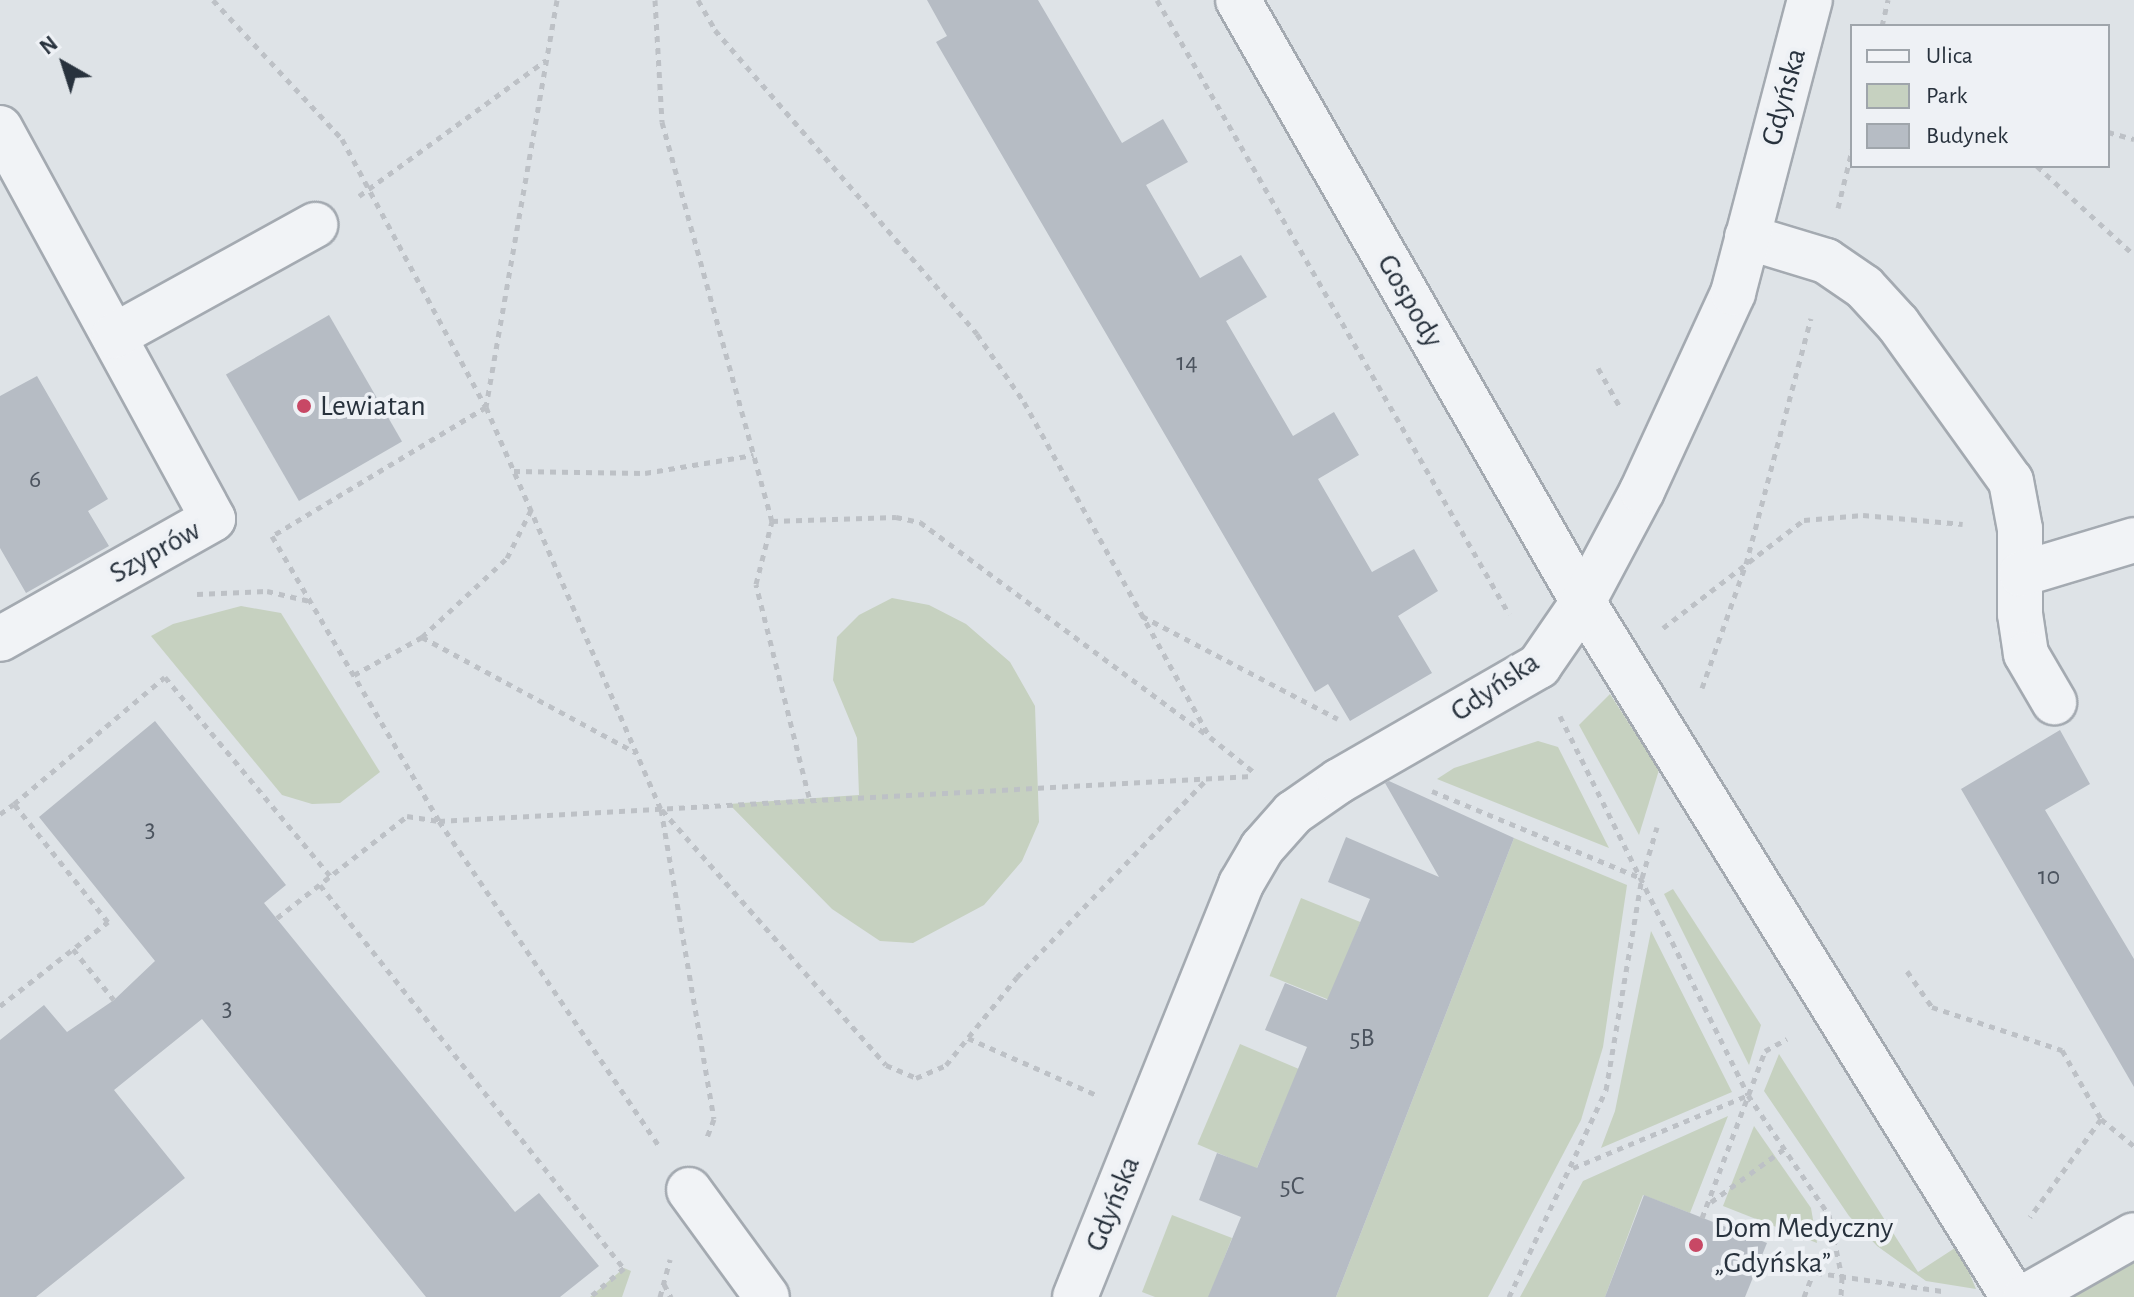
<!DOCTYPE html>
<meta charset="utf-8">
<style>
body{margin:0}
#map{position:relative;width:2134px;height:1297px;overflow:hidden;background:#dee3e7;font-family:"Alegreya Sans",sans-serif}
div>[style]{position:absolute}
.green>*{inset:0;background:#c6d1c0;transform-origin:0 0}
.building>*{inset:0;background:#b6bcc4;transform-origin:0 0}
.path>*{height:5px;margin-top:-2.5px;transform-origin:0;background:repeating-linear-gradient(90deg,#bdc1c6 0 6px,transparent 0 12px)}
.roads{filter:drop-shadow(2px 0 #a4aab1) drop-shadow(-2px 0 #a4aab1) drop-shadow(0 2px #a4aab1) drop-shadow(0 -2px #a4aab1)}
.minor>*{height:44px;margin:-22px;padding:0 22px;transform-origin:22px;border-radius:22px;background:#f1f3f6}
.dots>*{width:22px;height:22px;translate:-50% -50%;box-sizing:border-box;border:4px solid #eef1f5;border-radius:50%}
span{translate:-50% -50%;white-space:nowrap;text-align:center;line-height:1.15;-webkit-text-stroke:8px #eef1f5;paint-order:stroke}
.number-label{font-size:26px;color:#4c545f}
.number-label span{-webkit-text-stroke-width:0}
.street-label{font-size:30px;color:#28323d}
.poi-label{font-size:30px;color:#28323d}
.left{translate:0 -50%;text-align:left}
.legend{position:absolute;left:1850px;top:24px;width:260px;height:144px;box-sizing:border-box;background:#eef1f5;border:2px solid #9fa5ab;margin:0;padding:10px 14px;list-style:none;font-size:24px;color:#28323d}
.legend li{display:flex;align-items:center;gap:16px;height:40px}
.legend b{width:40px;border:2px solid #9fa5ab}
.north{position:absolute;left:24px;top:24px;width:80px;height:80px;-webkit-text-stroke:6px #eef1f5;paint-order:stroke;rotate:321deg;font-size:22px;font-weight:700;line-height:32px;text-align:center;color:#28323d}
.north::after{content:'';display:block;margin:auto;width:28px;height:36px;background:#28323d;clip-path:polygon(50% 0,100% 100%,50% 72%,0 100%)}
</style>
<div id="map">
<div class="green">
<div style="clip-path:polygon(892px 598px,929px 605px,966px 624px,1010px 662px,1035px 706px,1039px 822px,1022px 861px,984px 905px,913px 943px,880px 941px,832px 909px,729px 804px,859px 795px,857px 738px,833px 680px,837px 637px,859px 615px)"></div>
<div style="clip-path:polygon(241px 606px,281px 613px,380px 772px,340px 803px,312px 804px,282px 795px,151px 636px,173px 624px)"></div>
<div style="clip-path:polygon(1610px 694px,1659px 770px,1639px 835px,1579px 725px)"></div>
<div style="clip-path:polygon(1538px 741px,1558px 747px,1609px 848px,1437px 779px,1454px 768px)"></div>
<div style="clip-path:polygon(1514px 838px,1627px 885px,1603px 1047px,1581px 1120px,1488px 1297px,1336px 1297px)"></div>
<div style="clip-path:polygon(1673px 889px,1761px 1025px,1749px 1065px,1664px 894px)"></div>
<div style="left:1301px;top:898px;width:64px;height:84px;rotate:22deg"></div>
<div style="clip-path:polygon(1651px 931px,1732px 1092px,1601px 1148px,1615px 1111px)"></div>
<div style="left:1240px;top:1044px;width:64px;height:109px;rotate:23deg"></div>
<div style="clip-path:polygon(1779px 1054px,1918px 1272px,1958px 1246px,1976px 1289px,1926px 1281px,1877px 1246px,1849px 1216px,1764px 1091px)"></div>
<div style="clip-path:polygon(1728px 1116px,1690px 1213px,1643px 1195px,1605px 1297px,1520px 1297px,1583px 1181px)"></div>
<div style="clip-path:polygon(1754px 1126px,1811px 1208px,1817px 1243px,1723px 1206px)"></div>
<div style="clip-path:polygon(1172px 1215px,1232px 1238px,1209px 1297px,1155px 1297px,1142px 1292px)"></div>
<div style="clip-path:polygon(2134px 1253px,2134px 1297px,2056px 1297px)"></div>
<div style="clip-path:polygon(624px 1268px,631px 1271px,622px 1297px,590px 1297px)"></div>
</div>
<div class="building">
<div style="clip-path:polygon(927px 0,1038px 0,1122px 143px,1163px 119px,1188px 162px,1146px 185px,1200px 278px,1241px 255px,1267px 297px,1226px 321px,1293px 436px,1334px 412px,1359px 455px,1318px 479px,1372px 572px,1414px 549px,1438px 591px,1398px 616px,1432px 673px,1350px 721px,1328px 684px,1315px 692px,936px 42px,947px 36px)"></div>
<div style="left:329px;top:315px;width:146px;height:119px;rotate:60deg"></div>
<div style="clip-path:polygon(37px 376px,108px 499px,88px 511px,109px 546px,26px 593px,0 548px,0 396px)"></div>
<div style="clip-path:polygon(155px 721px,286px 885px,264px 903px,515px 1212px,539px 1193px,599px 1266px,560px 1297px,426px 1297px,202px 1019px,114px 1090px,185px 1178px,36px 1297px,0 1297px,0 1040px,44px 1005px,67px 1032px,114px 1000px,155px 961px,39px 817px)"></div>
<div style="clip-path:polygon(2060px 730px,2090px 784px,2045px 810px,2134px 959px,2134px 1087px,1961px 789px)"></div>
<div style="clip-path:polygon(1389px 781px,1514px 838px,1336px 1297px,1208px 1297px,1241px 1217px,1199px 1200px,1217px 1153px,1257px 1168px,1307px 1047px,1265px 1030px,1285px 983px,1327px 1000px,1370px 899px,1328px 882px,1346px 837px,1439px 877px,1385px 783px)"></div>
<div style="clip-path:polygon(1644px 1195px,1767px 1243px,1745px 1297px,1605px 1297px)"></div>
</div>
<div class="path">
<div style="left:213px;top:0;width:190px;rotate:47.1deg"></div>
<div style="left:342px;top:139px;width:304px;rotate:61.8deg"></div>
<div style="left:486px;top:407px;width:438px;rotate:66.5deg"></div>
<div style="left:661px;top:809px;width:314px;rotate:80.3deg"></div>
<div style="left:714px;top:1119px;width:22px;rotate:111deg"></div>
<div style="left:557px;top:0;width:413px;rotate:99.9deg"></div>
<div style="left:486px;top:407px;width:250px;rotate:148.9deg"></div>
<div style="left:272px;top:536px;width:330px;rotate:59.6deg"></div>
<div style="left:439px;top:821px;width:391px;rotate:55.9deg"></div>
<div style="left:655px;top:0;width:122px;rotate:86.7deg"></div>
<div style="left:662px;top:122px;width:414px;rotate:74.6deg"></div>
<div style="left:698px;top:0;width:34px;rotate:60deg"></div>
<div style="left:715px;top:30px;width:401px;rotate:49.2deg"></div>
<div style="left:977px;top:334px;width:83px;rotate:55.3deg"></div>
<div style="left:1024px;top:402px;width:383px;rotate:61deg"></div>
<div style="left:1210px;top:737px;width:58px;rotate:38.7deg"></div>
<div style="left:1157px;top:0;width:708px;rotate:60.17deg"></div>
<div style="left:1882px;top:26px;width:27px;rotate:-77deg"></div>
<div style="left:2108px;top:132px;width:27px;rotate:15deg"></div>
<div style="left:2037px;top:166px;width:132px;rotate:42.5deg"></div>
<div style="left:359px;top:196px;width:230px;rotate:-36deg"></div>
<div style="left:1838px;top:208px;width:60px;rotate:-76.4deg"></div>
<div style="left:1598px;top:368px;width:45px;rotate:60.6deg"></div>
<div style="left:514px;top:471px;width:131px;rotate:0.9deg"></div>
<div style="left:645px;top:473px;width:110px;rotate:-9.4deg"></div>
<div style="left:197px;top:594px;width:70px;rotate:-2.5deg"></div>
<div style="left:267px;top:591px;width:44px;rotate:13.1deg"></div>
<div style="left:1142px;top:616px;width:221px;rotate:27.7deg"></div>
<div style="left:1663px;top:628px;width:178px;rotate:-37.5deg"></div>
<div style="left:1804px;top:520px;width:59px;rotate:-4.8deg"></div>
<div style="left:1863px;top:515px;width:100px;rotate:5.1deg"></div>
<div style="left:422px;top:637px;width:116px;rotate:-42.9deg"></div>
<div style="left:507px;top:558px;width:54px;rotate:-63.4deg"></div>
<div style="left:354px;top:675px;width:78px;rotate:-29.2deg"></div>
<div style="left:422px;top:637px;width:242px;rotate:28.4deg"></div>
<div style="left:1702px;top:688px;width:132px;rotate:-70.5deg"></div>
<div style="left:1746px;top:564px;width:254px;rotate:-75.2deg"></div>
<div style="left:1560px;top:716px;width:423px;rotate:63.6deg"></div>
<div style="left:1748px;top:1095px;width:145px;rotate:56deg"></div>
<div style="left:1829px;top:1215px;width:63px;rotate:78.2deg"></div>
<div style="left:1842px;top:1277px;width:20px;rotate:93deg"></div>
<div style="left:1432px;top:791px;width:226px;rotate:22.6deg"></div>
<div style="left:809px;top:797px;width:219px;rotate:-104deg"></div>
<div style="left:756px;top:584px;width:65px;rotate:-75.7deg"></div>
<div style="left:772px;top:521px;width:124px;rotate:-1.8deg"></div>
<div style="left:896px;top:517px;width:25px;rotate:12deg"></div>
<div style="left:920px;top:522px;width:357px;rotate:36.6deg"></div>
<div style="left:662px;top:810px;width:339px;rotate:48.7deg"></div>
<div style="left:886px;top:1065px;width:33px;rotate:23deg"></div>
<div style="left:916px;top:1078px;width:33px;rotate:-23deg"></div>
<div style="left:946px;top:1065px;width:113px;rotate:-51.1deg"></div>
<div style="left:1017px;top:977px;width:273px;rotate:-46.2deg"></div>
<div style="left:0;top:814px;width:17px;rotate:-36deg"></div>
<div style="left:320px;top:885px;width:489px;rotate:51.6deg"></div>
<div style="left:624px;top:1268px;width:45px;rotate:139.5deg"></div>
<div style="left:277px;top:918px;width:165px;rotate:-38.1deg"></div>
<div style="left:407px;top:816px;width:32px;rotate:9deg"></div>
<div style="left:439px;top:821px;width:814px;rotate:-3.17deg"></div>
<div style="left:73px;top:949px;width:65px;rotate:51.2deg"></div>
<div style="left:1907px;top:971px;width:44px;rotate:55.2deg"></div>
<div style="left:1932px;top:1007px;width:137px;rotate:18.3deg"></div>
<div style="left:2062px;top:1050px;width:79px;rotate:60.5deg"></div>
<div style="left:2101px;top:1119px;width:121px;rotate:125.9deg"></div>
<div style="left:0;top:1006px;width:137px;rotate:-37.9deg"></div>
<div style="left:108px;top:922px;width:151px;rotate:-128.5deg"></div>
<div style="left:14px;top:804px;width:197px;rotate:-40.1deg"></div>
<div style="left:165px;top:677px;width:259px;rotate:50.3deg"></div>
<div style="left:968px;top:1038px;width:143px;rotate:23.9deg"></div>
<div style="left:2101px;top:1119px;width:43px;rotate:39.3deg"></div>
<div style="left:1573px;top:1168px;width:190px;rotate:-22.6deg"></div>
<div style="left:1711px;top:1202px;width:90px;rotate:-36deg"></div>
<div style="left:1702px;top:1218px;width:178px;rotate:-69.3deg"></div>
<div style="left:1765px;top:1051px;width:25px;rotate:-29deg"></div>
<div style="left:1757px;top:1264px;width:187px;rotate:8.3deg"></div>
<div style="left:664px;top:1284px;width:15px;rotate:62deg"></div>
<div style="left:660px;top:1297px;width:39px;rotate:-75deg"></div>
<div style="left:1509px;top:1297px;width:229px;rotate:-64.9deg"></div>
<div style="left:1606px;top:1090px;width:215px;rotate:-80.4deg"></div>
<div style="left:1642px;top:878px;width:53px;rotate:-73.6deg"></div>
<div style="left:1804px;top:1297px;width:26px;rotate:-69deg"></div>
</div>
<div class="roads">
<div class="minor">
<div style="left:1238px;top:0;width:694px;rotate:60.18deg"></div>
<div style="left:1583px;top:602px;width:817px;rotate:58.25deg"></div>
<div style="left:0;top:128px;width:445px;rotate:61.4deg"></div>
<div style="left:213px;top:519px;width:244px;rotate:150.6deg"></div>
<div style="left:1747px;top:237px;width:83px;rotate:16.9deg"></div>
<div style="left:1826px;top:261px;width:46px;rotate:34.4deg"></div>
<div style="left:1864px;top:287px;width:50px;rotate:47.4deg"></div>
<div style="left:1898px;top:324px;width:193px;rotate:54.3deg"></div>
<div style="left:2011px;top:481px;width:49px;rotate:79.4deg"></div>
<div style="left:2020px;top:529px;width:85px;rotate:90deg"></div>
<div style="left:2020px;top:614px;width:40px;rotate:81.5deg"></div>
<div style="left:2026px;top:654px;width:56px;rotate:59.7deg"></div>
<div style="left:114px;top:336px;width:230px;rotate:-28.9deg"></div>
<div style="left:2021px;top:574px;width:118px;rotate:-16.7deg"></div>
<div style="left:689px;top:1190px;width:132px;rotate:53.9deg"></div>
<div style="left:1075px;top:1297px;width:445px;rotate:-68.1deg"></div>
<div style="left:1241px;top:884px;width:42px;rotate:-59.7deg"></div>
<div style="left:1262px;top:848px;width:47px;rotate:-48.5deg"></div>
<div style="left:1293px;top:813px;width:56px;rotate:-34.8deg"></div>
<div style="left:1339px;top:781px;width:231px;rotate:-29.9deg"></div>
<div style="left:1539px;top:666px;width:78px;rotate:-55.5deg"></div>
<div style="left:1583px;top:602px;width:126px;rotate:-62deg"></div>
<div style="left:1642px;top:491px;width:218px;rotate:-65.3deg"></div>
<div style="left:1733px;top:293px;width:303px;rotate:-75.3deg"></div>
<div style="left:2025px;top:1297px;width:125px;rotate:-29.6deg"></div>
</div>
</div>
<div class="dots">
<div style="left:304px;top:406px;background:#c84865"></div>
<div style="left:1696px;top:1245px;background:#c84865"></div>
</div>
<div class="number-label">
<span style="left:1187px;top:363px">14</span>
<span style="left:35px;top:480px">6</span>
<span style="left:150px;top:830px">3</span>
<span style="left:2049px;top:877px">10</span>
<span style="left:227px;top:1009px">3</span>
<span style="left:1362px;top:1039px">5B</span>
<span style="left:1292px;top:1187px">5C</span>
</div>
<div class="street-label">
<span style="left:1784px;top:97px;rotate:-75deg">Gdyńska</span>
<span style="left:1410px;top:301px;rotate:60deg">Gospody</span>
<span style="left:155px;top:552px;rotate:-29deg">Szyprów</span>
<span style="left:1495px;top:687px;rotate:-34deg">Gdyńska</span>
<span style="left:1113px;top:1204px;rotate:-68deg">Gdyńska</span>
</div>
<div class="poi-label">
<span class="left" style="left:320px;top:406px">Lewiatan</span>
<span class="left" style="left:1714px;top:1245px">Dom Medyczny<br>„Gdyńska”</span>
</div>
<ul class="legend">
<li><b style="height:10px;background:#f1f3f6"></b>Ulica</li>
<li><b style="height:22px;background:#c6d1c0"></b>Park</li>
<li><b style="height:22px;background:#b6bcc4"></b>Budynek</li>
</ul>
<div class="north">N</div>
</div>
